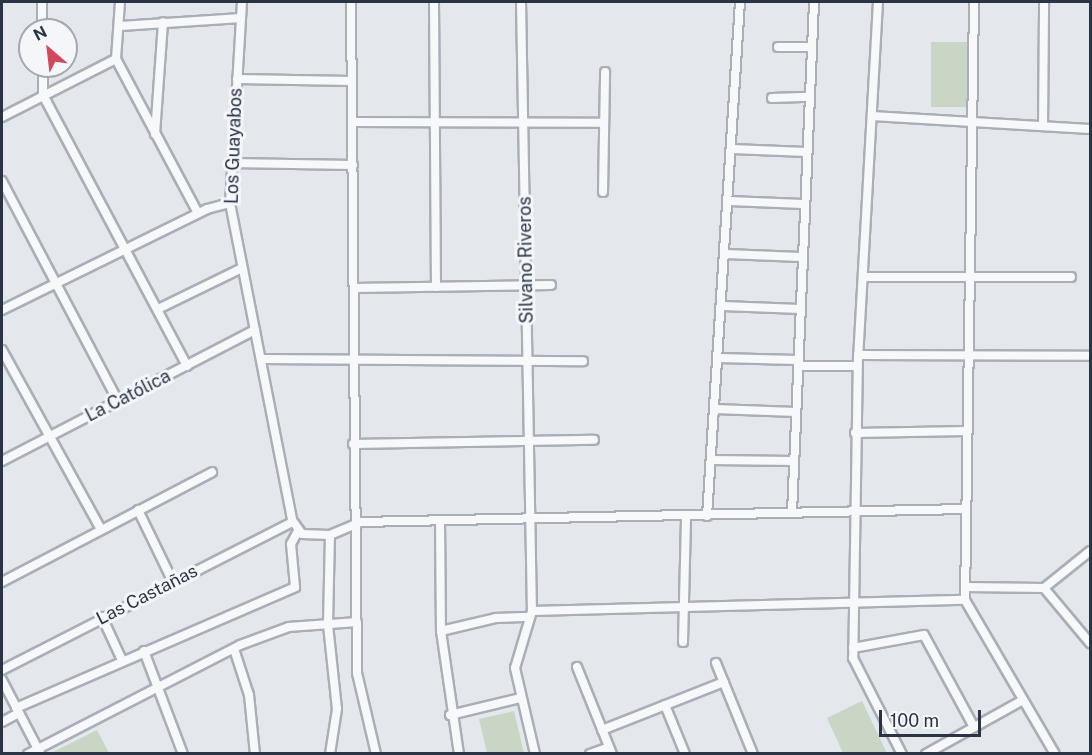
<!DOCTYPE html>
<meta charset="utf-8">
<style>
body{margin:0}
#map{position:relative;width:1092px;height:755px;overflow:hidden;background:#e4e7ec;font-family:"Public Sans",sans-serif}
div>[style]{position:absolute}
.green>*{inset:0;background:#c9d6c5;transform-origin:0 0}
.roads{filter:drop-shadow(2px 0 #a9aeb7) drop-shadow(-2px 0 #a9aeb7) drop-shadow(0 2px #a9aeb7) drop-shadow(0 -2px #a9aeb7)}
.minor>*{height:8px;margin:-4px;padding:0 4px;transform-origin:4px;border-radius:4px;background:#f7f8fa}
span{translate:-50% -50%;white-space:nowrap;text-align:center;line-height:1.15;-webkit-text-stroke:6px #f4f6f9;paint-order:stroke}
.street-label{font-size:18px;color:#2b3445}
.frame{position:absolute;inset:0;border:3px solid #2b3445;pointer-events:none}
.north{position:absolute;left:18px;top:18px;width:60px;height:60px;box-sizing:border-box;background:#f4f6f9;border:2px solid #a4a8b1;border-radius:50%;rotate:332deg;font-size:16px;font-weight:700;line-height:24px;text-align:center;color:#2b3445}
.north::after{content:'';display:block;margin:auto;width:21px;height:27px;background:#d1495b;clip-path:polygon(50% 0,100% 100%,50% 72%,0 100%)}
.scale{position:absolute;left:879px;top:710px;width:102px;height:27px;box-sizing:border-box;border:3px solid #2b3445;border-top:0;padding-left:8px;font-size:18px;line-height:21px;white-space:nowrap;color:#2b3445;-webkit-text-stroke:4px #f4f6f9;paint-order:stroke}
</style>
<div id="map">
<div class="green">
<div style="left:931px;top:42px;width:36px;height:65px"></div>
<div style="clip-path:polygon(862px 701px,887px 753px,843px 753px,827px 718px)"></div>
<div style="clip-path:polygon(514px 711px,524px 753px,487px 753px,479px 719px)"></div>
<div style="clip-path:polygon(97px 730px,109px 753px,54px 753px,53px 752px)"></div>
</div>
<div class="roads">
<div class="minor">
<div style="left:42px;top:2px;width:28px;rotate:90deg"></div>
<div style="left:120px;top:2px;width:57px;rotate:94deg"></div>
<div style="left:116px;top:59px;width:174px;rotate:62deg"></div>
<div style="left:242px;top:2px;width:201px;rotate:93.4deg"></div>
<div style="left:230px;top:203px;width:323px;rotate:78.9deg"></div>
<div style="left:292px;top:520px;width:17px;rotate:54deg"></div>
<div style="left:302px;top:534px;width:28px;rotate:2deg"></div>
<div style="left:330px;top:535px;width:33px;rotate:-23deg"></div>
<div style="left:360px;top:522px;width:606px;rotate:-1.23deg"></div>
<div style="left:351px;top:2px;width:671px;rotate:89.49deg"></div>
<div style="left:357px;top:673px;width:83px;rotate:76.8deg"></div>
<div style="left:434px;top:2px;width:285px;rotate:89.6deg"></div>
<div style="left:521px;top:2px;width:609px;rotate:88.97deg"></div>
<div style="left:532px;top:611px;width:59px;rotate:106.6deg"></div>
<div style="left:515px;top:668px;width:88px;rotate:76.9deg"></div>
<div style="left:878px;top:2px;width:354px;rotate:93.2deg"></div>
<div style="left:858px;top:355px;width:303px;rotate:90.9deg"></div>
<div style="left:853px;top:658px;width:108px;rotate:63deg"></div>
<div style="left:974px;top:2px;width:598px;rotate:90.86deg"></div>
<div style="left:965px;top:600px;width:178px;rotate:59.7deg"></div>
<div style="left:121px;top:26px;width:120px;rotate:-3.8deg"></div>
<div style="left:778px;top:47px;width:33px"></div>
<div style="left:43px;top:66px;width:29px;rotate:90deg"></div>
<div style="left:43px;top:95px;width:307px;rotate:62deg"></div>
<div style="left:237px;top:79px;width:114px;rotate:1deg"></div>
<div style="left:772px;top:98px;width:37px;rotate:-2deg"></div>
<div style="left:872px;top:116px;width:218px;rotate:3.4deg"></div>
<div style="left:2px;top:117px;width:128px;rotate:-27deg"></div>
<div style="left:353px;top:122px;width:250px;rotate:0.2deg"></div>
<div style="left:1043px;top:126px;width:124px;rotate:-89.5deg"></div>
<div style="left:155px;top:134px;width:112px;rotate:-85.9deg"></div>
<div style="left:732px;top:149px;width:74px;rotate:2.3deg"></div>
<div style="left:231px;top:163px;width:122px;rotate:0.9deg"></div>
<div style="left:2px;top:181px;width:249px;rotate:62.2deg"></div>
<div style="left:603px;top:192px;width:120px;rotate:-89deg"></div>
<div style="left:729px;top:201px;width:74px;rotate:2.3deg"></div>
<div style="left:726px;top:254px;width:74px;rotate:2.3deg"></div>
<div style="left:865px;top:277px;width:206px"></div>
<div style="left:354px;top:288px;width:197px;rotate:-0.9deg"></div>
<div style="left:723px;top:306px;width:77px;rotate:2.2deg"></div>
<div style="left:158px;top:309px;width:93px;rotate:-26deg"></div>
<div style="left:2px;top:310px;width:229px;rotate:-26.2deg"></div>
<div style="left:207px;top:209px;width:24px;rotate:-15deg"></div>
<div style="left:2px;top:350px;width:205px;rotate:61.1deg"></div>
<div style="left:858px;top:355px;width:232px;rotate:0.2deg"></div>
<div style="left:719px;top:358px;width:79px;rotate:1.5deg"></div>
<div style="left:261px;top:359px;width:322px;rotate:0.4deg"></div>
<div style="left:798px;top:366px;width:59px"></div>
<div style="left:715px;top:409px;width:81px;rotate:2.1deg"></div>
<div style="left:855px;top:433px;width:111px;rotate:-1deg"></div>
<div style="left:353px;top:444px;width:241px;rotate:-1deg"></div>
<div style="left:711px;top:460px;width:83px;rotate:0.7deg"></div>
<div style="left:2px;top:461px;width:285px;rotate:-27.4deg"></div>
<div style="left:138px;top:510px;width:80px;rotate:64.1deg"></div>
<div style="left:792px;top:513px;width:511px;rotate:-87.53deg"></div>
<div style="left:707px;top:516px;width:515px;rotate:-86.33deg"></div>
<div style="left:440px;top:520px;width:111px;rotate:89.5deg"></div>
<div style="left:441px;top:631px;width:124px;rotate:81.7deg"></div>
<div style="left:330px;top:535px;width:90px;rotate:91.3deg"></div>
<div style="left:328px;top:625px;width:84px;rotate:83.9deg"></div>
<div style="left:337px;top:709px;width:46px;rotate:98.8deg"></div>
<div style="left:2px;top:582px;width:237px;rotate:-27.6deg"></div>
<div style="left:966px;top:587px;width:78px;rotate:0.7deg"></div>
<div style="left:1044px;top:588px;width:72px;rotate:50.1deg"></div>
<div style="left:1044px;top:588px;width:59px;rotate:-38.8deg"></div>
<div style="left:532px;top:611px;width:433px;rotate:-1.5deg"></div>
<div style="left:102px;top:617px;width:47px;rotate:65.1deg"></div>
<div style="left:441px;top:631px;width:57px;rotate:-13.3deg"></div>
<div style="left:496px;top:618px;width:34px;rotate:-2deg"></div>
<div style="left:683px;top:642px;width:126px;rotate:-88.6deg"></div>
<div style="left:853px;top:648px;width:72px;rotate:-10.4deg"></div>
<div style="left:924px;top:635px;width:105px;rotate:61.5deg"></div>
<div style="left:144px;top:651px;width:110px;rotate:69.3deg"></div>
<div style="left:235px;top:652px;width:45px;rotate:72deg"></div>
<div style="left:249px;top:695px;width:59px;rotate:84.2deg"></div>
<div style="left:716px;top:663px;width:98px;rotate:67.9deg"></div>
<div style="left:577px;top:667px;width:94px;rotate:68.1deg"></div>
<div style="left:2px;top:670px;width:326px;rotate:-27deg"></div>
<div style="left:2px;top:680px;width:82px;rotate:62.5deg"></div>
<div style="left:665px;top:705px;width:53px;rotate:67.8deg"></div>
<div style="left:16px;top:708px;width:304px;rotate:-23.4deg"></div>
<div style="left:295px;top:587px;width:43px;rotate:-95.3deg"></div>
<div style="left:291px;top:544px;width:15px;rotate:-62deg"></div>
<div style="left:450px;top:715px;width:73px;rotate:-13.5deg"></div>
<div style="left:2px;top:722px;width:19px;rotate:-28deg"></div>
<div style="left:602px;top:730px;width:131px;rotate:-21.5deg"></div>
<div style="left:28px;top:754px;width:238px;rotate:-27.2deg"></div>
<div style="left:240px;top:645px;width:52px;rotate:-20.2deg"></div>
<div style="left:289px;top:627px;width:68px;rotate:-4.2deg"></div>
<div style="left:590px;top:754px;width:20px;rotate:-20deg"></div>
<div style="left:926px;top:754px;width:111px;rotate:-29.1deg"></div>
</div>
</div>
<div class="street-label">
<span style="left:234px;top:146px;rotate:-88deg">Los Guayabos</span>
<span style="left:526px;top:260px;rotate:-91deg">Silvano Riveros</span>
<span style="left:128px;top:396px;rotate:-27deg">La Católica</span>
<span style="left:147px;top:595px;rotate:-27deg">Las Castañas</span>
</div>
<div class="frame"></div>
<div class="north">N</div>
<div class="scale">100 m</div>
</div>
